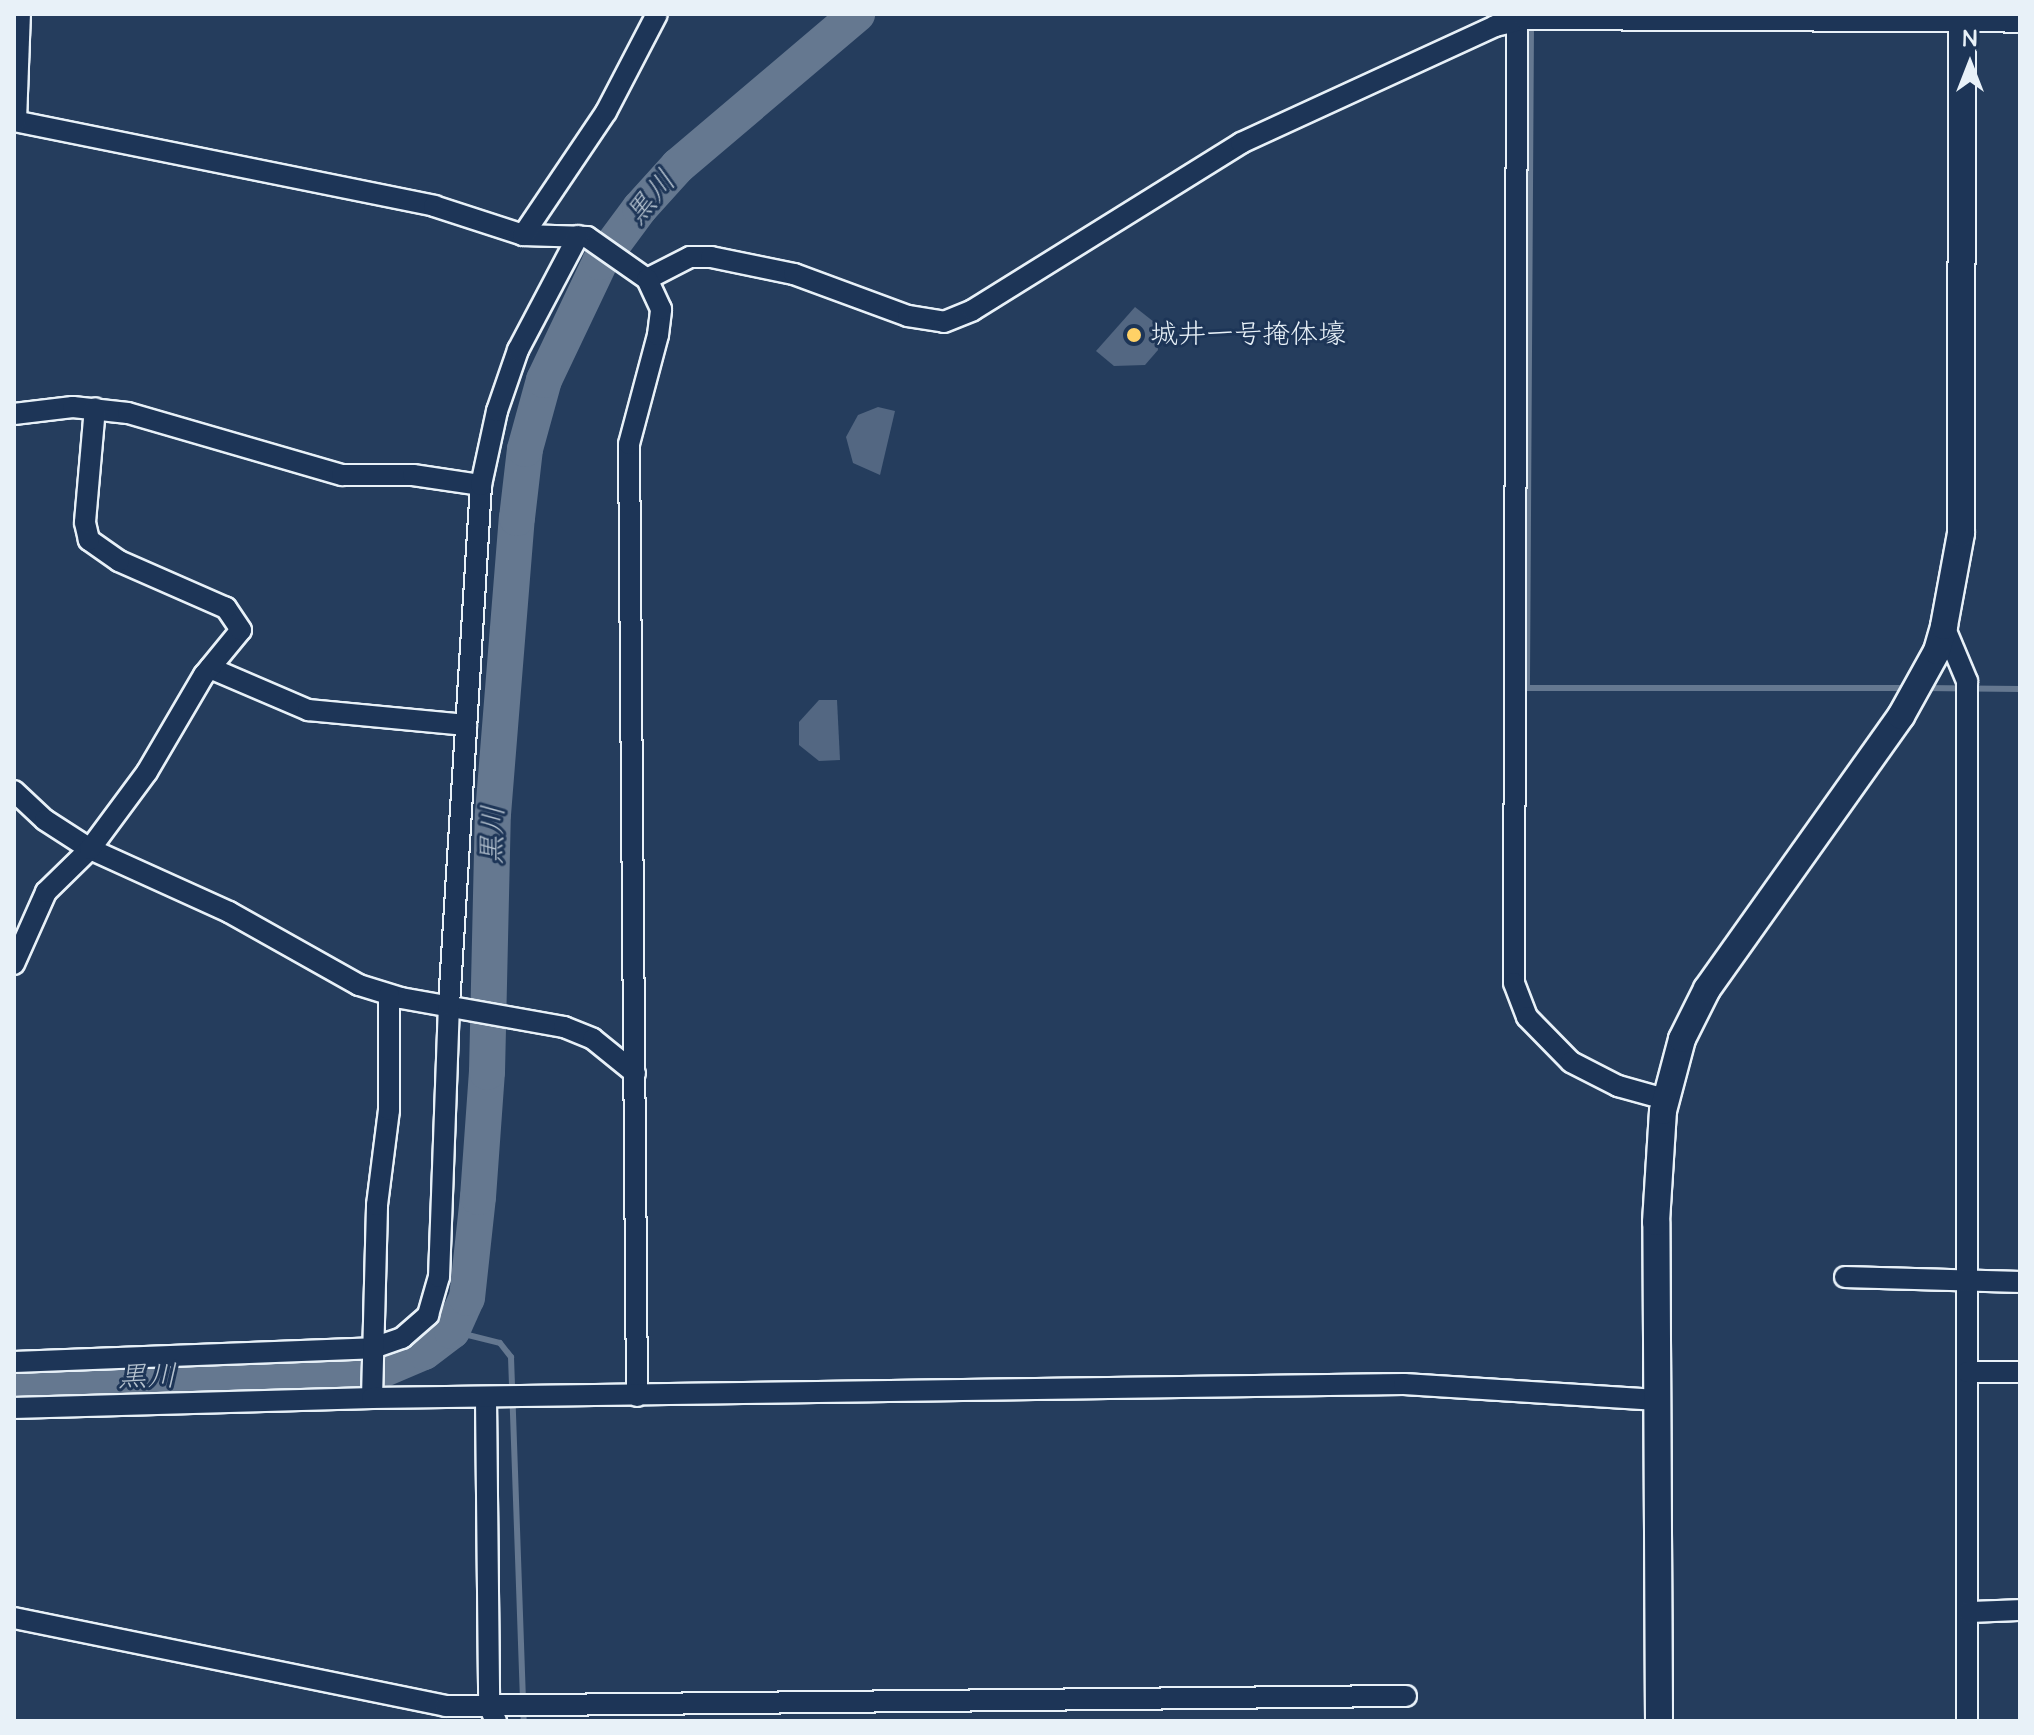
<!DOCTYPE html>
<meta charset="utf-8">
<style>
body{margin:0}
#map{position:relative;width:2034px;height:1735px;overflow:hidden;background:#253d5d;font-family:"Architects Daughter","Klee One",sans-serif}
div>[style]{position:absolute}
.stream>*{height:6px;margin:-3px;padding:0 3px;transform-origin:3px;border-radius:3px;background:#657890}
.river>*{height:36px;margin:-18px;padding:0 18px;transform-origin:18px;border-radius:18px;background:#657890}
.building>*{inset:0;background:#536782}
.roads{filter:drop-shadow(2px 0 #e8f1f8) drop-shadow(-2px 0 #e8f1f8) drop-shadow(0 2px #e8f1f8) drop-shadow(0 -2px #e8f1f8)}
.minor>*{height:20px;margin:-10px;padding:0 10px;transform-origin:10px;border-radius:10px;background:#1d3557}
.tertiary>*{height:26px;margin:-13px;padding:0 13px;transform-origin:13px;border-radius:13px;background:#1d3557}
.dots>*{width:22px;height:22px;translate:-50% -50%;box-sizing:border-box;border:4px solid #1d3557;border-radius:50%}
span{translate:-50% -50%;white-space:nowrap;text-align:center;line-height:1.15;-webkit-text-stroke:6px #1d3557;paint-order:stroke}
.poi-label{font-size:28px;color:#e8f1f8}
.left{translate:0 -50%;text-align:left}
.water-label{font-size:30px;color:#b4c1ce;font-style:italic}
.frame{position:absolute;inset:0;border:16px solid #e8f1f8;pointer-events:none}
.north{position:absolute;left:1930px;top:24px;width:80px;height:80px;-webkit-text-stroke:6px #1d3557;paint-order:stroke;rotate:0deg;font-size:22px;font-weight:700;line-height:32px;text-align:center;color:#e8f1f8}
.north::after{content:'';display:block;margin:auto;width:28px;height:36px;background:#e8f1f8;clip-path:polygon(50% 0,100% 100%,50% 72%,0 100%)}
</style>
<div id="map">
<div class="stream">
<div style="left:1531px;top:24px;width:664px;rotate:90.35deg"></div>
<div style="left:1527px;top:688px;width:381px"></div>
<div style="left:1924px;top:688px;width:96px;rotate:0.6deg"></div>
<div style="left:452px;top:1331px;width:49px;rotate:14deg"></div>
<div style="left:500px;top:1343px;width:18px;rotate:52deg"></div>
<div style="left:511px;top:1357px;width:364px;rotate:88deg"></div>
</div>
<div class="river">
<div style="left:14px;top:1380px;width:363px;rotate:-1.3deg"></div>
<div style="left:377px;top:1372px;width:51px;rotate:-23.1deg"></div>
<div style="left:424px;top:1352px;width:35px;rotate:-37deg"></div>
<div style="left:452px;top:1331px;width:36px;rotate:-66deg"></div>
<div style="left:467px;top:1298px;width:102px;rotate:-83.8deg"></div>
<div style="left:478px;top:1197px;width:125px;rotate:-85.9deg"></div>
<div style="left:487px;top:1072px;width:258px;rotate:-88.7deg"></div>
<div style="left:493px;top:814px;width:297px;rotate:-85.4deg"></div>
<div style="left:517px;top:518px;width:69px;rotate:-83.4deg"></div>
<div style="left:525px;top:449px;width:72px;rotate:-74.6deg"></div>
<div style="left:544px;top:380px;width:131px;rotate:-64.6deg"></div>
<div style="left:600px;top:262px;width:67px;rotate:-53.5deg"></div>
<div style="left:640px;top:208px;width:57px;rotate:-47.9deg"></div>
<div style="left:678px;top:166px;width:235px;rotate:-40.3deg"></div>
</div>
<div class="building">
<div style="clip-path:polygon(1135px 307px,1154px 322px,1158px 350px,1145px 365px,1114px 366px,1096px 351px)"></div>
<div style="clip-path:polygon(878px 407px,895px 411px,880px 475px,853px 463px,846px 437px,858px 415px)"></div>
<div style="clip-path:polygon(819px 700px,837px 700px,840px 760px,819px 761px,799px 745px,799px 722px)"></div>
</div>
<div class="roads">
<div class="minor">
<div style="left:1517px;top:14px;width:969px;rotate:90.18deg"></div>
<div style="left:1514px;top:983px;width:36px;rotate:69deg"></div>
<div style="left:1527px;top:1017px;width:63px;rotate:45.6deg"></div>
<div style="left:1571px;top:1062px;width:53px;rotate:27.1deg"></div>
<div style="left:1618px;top:1086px;width:49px;rotate:15.5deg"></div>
<div style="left:14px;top:121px;width:429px;rotate:11.4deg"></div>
<div style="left:434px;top:206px;width:94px;rotate:18deg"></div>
<div style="left:523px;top:235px;width:64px;rotate:1.8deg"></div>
<div style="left:587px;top:237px;width:73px;rotate:35deg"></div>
<div style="left:647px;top:279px;width:48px;rotate:-27.1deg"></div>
<div style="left:690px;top:257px;width:21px"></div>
<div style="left:711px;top:257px;width:85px;rotate:11.6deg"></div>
<div style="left:794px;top:274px;width:121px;rotate:20.2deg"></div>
<div style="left:908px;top:316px;width:36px;rotate:9deg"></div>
<div style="left:944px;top:322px;width:31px;rotate:-22deg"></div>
<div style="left:973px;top:310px;width:316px;rotate:-31.9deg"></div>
<div style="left:1241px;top:143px;width:280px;rotate:-24.7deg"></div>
<div style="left:1495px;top:26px;width:31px;rotate:-13deg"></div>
<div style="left:1525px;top:19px;width:495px;rotate:0.3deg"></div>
<div style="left:16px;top:121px;width:107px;rotate:-87.9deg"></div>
<div style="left:523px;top:235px;width:148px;rotate:-56deg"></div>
<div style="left:606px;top:112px;width:110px;rotate:-62.5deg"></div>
<div style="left:14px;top:414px;width:59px;rotate:-6.8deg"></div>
<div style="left:73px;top:407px;width:55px;rotate:6.2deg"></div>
<div style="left:128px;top:413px;width:223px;rotate:16.2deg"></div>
<div style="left:342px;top:475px;width:71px"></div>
<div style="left:413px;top:475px;width:69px;rotate:8.4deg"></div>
<div style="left:1944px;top:626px;width:60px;rotate:67.3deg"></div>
<div style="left:1967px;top:681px;width:1040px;rotate:90deg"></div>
<div style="left:210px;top:668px;width:107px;rotate:23.2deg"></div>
<div style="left:308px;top:710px;width:159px;rotate:5.4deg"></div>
<div style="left:14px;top:791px;width:42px;rotate:43.1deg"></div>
<div style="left:45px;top:820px;width:54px;rotate:32.8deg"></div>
<div style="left:90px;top:849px;width:153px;rotate:24.4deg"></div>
<div style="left:229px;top:912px;width:149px;rotate:29.3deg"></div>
<div style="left:359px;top:985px;width:44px;rotate:17.2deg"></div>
<div style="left:401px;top:998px;width:166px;rotate:10.1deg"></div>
<div style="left:564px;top:1027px;width:31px;rotate:22deg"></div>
<div style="left:593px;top:1039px;width:54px;rotate:39deg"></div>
<div style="left:14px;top:964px;width:79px;rotate:-66deg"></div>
<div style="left:46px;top:892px;width:62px;rotate:-44.3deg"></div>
<div style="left:90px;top:849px;width:96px;rotate:-53.5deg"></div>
<div style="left:147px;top:772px;width:113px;rotate:-59.6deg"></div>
<div style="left:204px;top:675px;width:58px;rotate:-50.6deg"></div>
<div style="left:241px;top:630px;width:27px;rotate:-124deg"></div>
<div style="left:226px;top:608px;width:117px;rotate:-156.3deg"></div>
<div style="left:119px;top:561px;width:37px;rotate:-145deg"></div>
<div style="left:89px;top:540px;width:18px;rotate:-103deg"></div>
<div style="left:85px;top:522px;width:114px;rotate:-85deg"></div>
<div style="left:1845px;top:1277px;width:175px;rotate:1.6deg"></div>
<div style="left:14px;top:1362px;width:359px;rotate:-2.2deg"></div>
<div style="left:373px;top:1348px;width:31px;rotate:-19deg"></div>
<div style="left:402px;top:1338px;width:35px;rotate:-41deg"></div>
<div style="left:428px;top:1315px;width:40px;rotate:-74deg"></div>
<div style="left:439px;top:1277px;width:272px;rotate:-87.9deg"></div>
<div style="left:449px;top:1005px;width:521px;rotate:-86.48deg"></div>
<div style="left:481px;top:485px;width:76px;rotate:-77.8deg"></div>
<div style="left:497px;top:411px;width:65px;rotate:-71deg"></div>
<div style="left:518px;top:350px;width:129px;rotate:-62.2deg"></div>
<div style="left:1967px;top:1372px;width:53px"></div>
<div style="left:637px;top:1396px;width:952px;rotate:-90.48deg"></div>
<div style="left:629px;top:444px;width:113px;rotate:-75.1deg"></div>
<div style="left:658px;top:335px;width:26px;rotate:-83deg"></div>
<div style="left:661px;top:309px;width:33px;rotate:-115deg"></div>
<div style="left:372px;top:1398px;width:193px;rotate:-88.5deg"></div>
<div style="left:377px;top:1205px;width:96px;rotate:-82.8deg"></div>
<div style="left:389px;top:1110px;width:115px;rotate:-90deg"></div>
<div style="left:486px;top:1399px;width:307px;rotate:89.4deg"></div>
<div style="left:489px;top:1706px;width:17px;rotate:65deg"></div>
<div style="left:14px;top:1408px;width:358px;rotate:-1.6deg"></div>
<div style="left:372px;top:1398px;width:1032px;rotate:-0.78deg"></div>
<div style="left:1404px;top:1384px;width:254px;rotate:3.6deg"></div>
<div style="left:1968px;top:1612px;width:52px;rotate:-2.2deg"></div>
<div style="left:14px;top:1618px;width:440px;rotate:11.5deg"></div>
<div style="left:445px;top:1706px;width:961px;rotate:-0.6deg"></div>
</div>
<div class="tertiary">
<div style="left:1659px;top:1721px;width:499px;rotate:-90.3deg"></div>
<div style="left:1656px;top:1222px;width:111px;rotate:-86.4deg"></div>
<div style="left:1663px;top:1111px;width:74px;rotate:-75.2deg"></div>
<div style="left:1682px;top:1039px;width:56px;rotate:-63.4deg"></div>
<div style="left:1707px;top:989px;width:335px;rotate:-54.6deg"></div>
<div style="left:1901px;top:716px;width:74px;rotate:-61deg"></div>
<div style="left:1937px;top:651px;width:26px;rotate:-74deg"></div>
<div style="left:1944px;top:626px;width:95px;rotate:-79.6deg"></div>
<div style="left:1961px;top:533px;width:519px;rotate:-89.89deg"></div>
</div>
</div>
<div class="dots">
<div style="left:1134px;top:335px;background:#ffd166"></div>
</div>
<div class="poi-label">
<span class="left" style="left:1150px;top:335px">城井一号掩体壕</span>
</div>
<div class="water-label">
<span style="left:651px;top:198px;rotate:-50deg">黒川</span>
<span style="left:493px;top:835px;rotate:-88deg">黒川</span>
<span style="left:147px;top:1377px;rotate:-1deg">黒川</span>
</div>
<div class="frame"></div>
<div class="north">N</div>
</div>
